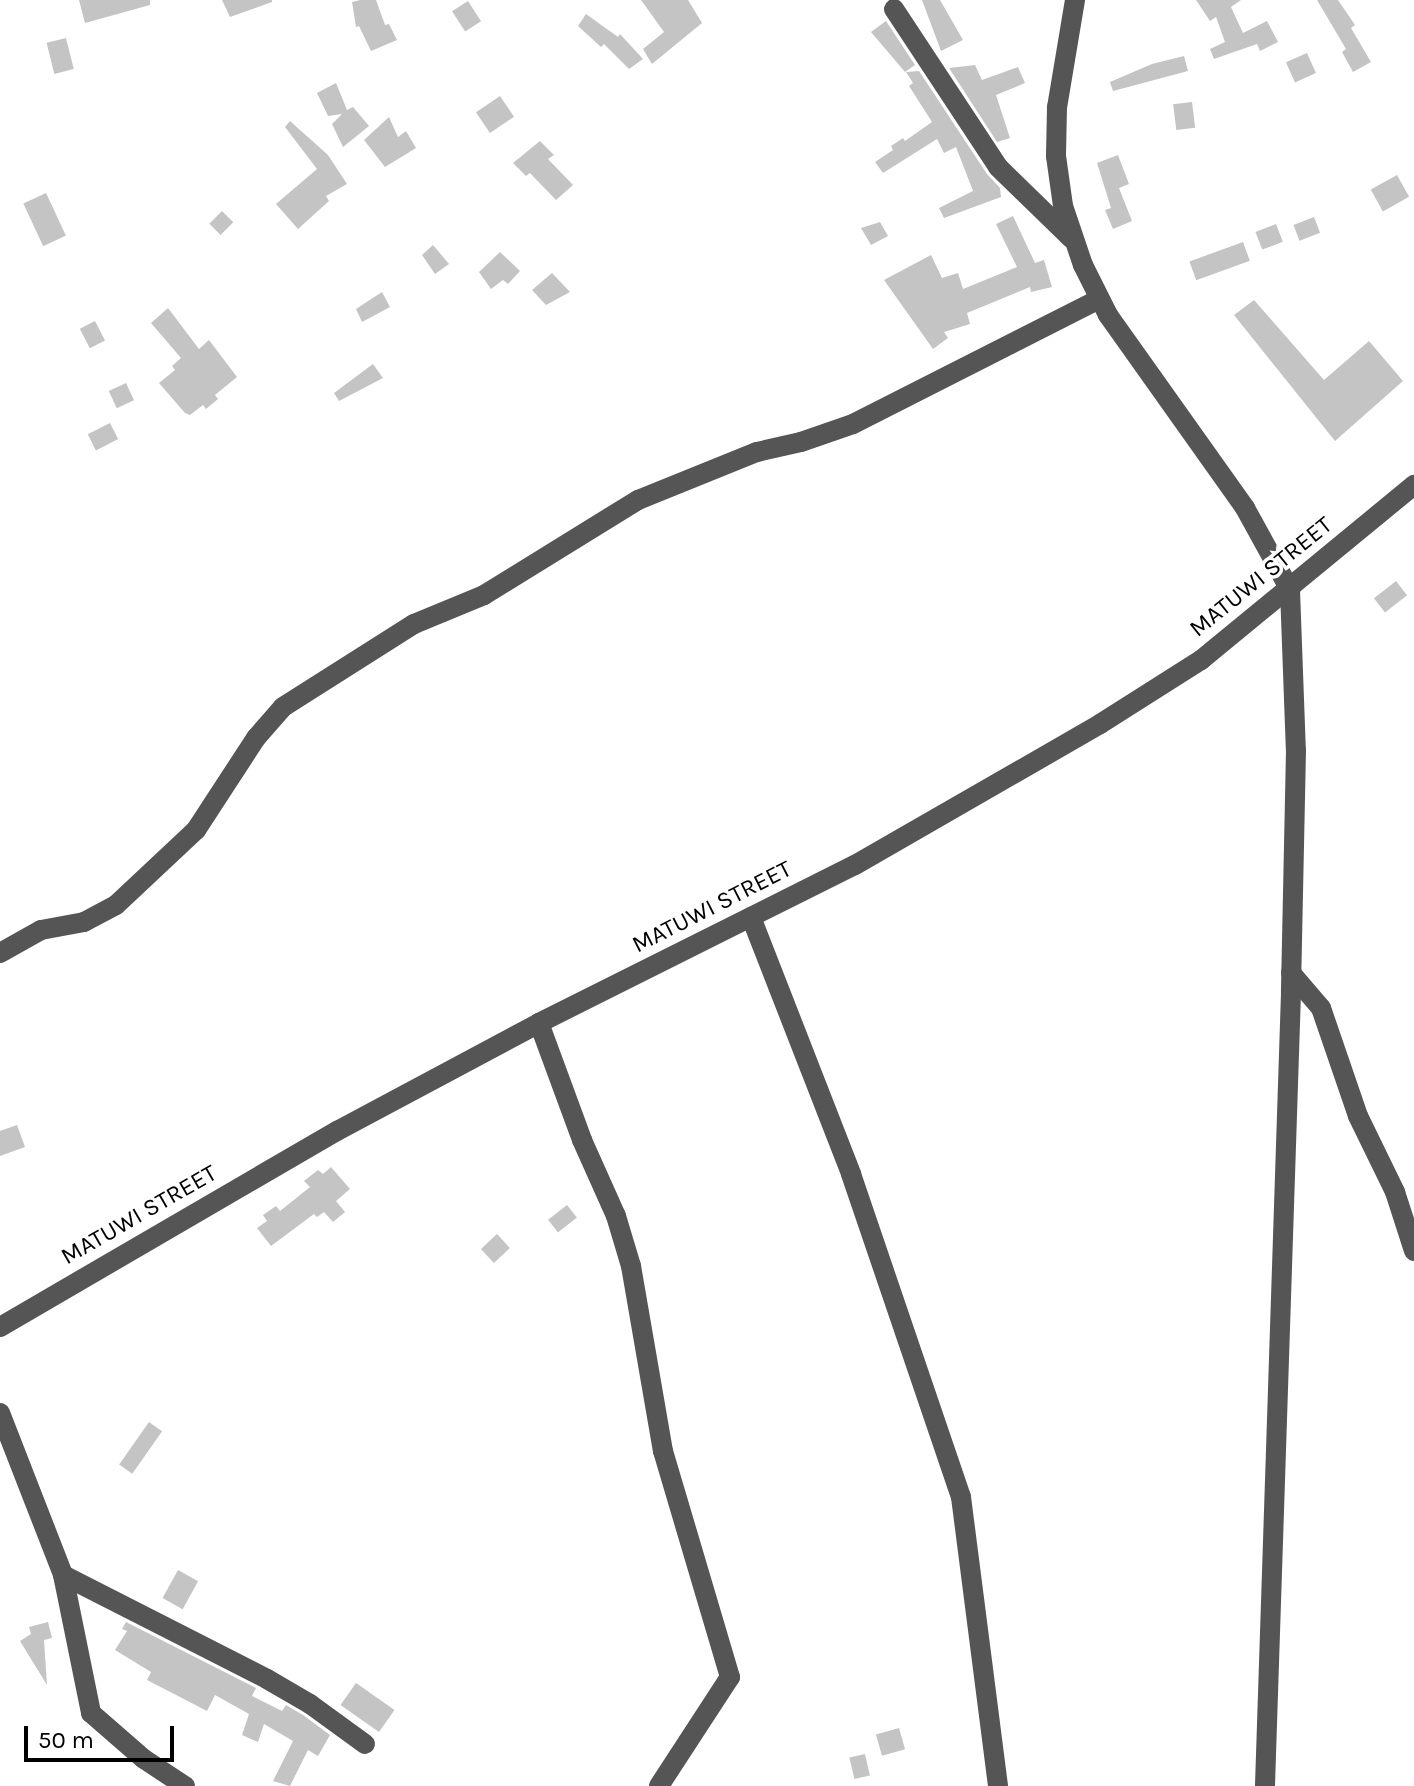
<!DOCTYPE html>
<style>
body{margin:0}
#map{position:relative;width:1414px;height:1786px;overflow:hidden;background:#fff;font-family:Karla,sans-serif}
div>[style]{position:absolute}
.building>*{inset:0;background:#c4c4c4;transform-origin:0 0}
.minor>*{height:20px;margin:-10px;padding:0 10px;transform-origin:10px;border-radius:10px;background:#555}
span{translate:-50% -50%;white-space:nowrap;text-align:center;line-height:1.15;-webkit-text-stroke:7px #fff;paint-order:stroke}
.street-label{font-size:24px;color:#000}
.scale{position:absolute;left:24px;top:1726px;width:150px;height:36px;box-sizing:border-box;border:4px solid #000;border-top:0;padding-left:10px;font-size:24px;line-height:28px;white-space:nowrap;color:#000;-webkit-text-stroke:6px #fff;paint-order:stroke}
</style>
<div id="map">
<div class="building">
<div style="clip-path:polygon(79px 0,150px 0,150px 5px,85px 23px)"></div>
<div style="clip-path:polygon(222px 0,272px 0,272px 2px,230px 17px)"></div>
<div style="clip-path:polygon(360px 0,376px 0,385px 25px,389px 24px,397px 40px,371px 51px,359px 26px,356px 27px,352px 2px)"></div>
<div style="clip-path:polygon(641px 0,688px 0,702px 23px,652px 64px,643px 49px,664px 32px)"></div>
<div style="clip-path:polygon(922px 0,940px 0,963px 40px,941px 51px)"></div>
<div style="clip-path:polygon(1196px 0,1241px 0,1231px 7px,1243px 33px,1267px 21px,1278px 42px,1260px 51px,1257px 44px,1214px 59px,1210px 49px,1225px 42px,1216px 17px,1210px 21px)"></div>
<div style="clip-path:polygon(1317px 0,1338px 0,1355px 25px,1351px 28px,1371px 62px,1353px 72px,1342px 52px,1346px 49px)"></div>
<div style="left:468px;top:1px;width:24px;height:19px;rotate:57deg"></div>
<div style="clip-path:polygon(586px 14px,618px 37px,620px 34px,643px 59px,629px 69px,604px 44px,601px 47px,578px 26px)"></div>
<div style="clip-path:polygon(886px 21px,915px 65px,905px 72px,871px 32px)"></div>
<div style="left:66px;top:38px;width:32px;height:20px;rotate:76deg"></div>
<div style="left:1307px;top:53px;width:22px;height:23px;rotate:66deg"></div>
<div style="clip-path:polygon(1184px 56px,1188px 71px,1113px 91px,1110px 82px,1152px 64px)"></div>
<div style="clip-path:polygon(975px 65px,982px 80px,1018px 67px,1025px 83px,996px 95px,1010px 138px,997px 142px,949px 68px)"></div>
<div style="clip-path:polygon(919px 71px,987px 174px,1000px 188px,1001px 197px,944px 218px,939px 208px,973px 191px,956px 147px,944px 153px,937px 139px,883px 173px,875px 162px,893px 150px,891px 146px,903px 138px,905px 141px,932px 122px,909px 86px,913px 83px,906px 72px)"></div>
<div style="clip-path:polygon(336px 83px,347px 110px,353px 107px,369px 126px,343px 147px,332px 124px,342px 114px,328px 116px,317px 93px)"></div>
<div style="left:500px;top:96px;width:25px;height:29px;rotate:56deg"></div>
<div style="left:1192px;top:102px;width:26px;height:19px;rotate:83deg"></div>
<div style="clip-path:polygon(389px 117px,398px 137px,406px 131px,416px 148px,385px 167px,364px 140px)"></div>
<div style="clip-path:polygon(290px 121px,328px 155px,347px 184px,326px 196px,329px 201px,298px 229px,276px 204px,317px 169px,285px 127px)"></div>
<div style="clip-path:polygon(540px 141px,554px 155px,548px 159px,573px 185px,556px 200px,530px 173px,526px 176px,513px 163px)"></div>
<div style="clip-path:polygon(1118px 155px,1129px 184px,1119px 188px,1132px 221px,1113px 229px,1105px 210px,1111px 208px,1097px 163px)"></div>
<div style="left:1397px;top:175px;width:25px;height:30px;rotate:61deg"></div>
<div style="left:46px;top:193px;width:47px;height:25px;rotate:65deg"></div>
<div style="left:222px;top:211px;width:16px;height:18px;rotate:45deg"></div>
<div style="clip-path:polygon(1013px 216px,1035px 263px,1044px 260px,1052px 287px,1031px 292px,1030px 287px,967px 313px,970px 324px,944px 332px,948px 338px,933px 349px,884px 280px,931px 255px,942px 278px,958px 273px,963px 289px,1017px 267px,996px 224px)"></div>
<div style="left:1314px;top:217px;width:17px;height:22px;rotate:69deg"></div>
<div style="clip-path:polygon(880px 222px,888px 236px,871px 245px,861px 228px)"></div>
<div style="left:1276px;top:224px;width:19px;height:22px;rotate:69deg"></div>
<div style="left:1243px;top:242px;width:20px;height:57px;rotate:70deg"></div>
<div style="clip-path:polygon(433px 245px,449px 264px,435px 274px,422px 255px)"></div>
<div style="clip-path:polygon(500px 252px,520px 271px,508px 284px,503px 280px,491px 289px,479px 272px)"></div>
<div style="clip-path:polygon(552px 273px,570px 292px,546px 305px,532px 290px)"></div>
<div style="clip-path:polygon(382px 292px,390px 307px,362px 322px,356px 309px)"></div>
<div style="clip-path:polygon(1254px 300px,1324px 380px,1369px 341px,1403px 381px,1335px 441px,1234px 315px)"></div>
<div style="clip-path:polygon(168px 308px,199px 349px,209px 340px,237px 377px,215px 395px,218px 399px,206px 409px,203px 405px,190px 415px,185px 413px,159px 383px,175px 370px,172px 366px,181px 358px,151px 323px)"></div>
<div style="left:95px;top:321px;width:22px;height:17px;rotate:63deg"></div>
<div style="clip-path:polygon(373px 364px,383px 378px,339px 401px,334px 393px)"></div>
<div style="left:126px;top:383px;width:19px;height:19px;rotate:65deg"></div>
<div style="left:110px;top:423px;width:18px;height:25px;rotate:63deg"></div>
<div style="left:1396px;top:581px;width:18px;height:28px;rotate:52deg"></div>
<div style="clip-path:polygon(17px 1125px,25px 1147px,0 1156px,0 1131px)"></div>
<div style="clip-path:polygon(331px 1167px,350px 1189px,336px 1201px,345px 1212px,333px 1222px,324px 1212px,317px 1217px,314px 1214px,271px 1246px,257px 1228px,267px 1221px,263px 1215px,276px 1206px,280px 1211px,310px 1187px,304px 1181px,318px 1170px,323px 1174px)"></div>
<div style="left:567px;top:1205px;width:16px;height:24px;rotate:52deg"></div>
<div style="left:497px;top:1234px;width:19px;height:22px;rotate:47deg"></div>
<div style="left:149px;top:1422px;width:16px;height:52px;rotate:35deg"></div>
<div style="left:178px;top:1570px;width:23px;height:32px;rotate:29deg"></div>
<div style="clip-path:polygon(48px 1622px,52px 1638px,44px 1640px,47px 1685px,20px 1641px,31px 1634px,29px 1627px)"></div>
<div style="clip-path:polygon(126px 1622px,256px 1688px,252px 1696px,282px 1711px,286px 1705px,303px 1715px,330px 1735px,318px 1756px,308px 1750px,290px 1786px,273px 1781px,293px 1741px,264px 1724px,258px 1742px,242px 1735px,249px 1714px,215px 1695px,207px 1711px,147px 1680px,151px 1672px,115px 1650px,127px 1631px,122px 1629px)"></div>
<div style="left:356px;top:1683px;width:47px;height:27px;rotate:35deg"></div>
<div style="left:899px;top:1728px;width:22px;height:24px;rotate:74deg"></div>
<div style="left:865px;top:1754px;width:22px;height:16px;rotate:77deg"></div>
</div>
<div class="minor">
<div style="left:1075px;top:0;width:109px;rotate:99.5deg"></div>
<div style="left:1057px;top:107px;width:49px;rotate:91.2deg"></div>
<div style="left:1056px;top:156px;width:50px;rotate:82deg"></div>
<div style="left:1063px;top:206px;width:62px;rotate:71.3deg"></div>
<div style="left:1083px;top:265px;width:56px;rotate:63.4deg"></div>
<div style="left:1108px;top:315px;width:237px;rotate:54.6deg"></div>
<div style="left:1245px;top:508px;width:94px;rotate:61.2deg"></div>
<div style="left:1290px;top:590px;width:160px;rotate:87.9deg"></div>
<div style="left:1296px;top:750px;width:243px;rotate:91.2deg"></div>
<div style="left:1291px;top:993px;width:793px;rotate:91.88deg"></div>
<div style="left:894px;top:9px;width:189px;rotate:56.6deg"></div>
<div style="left:998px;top:167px;width:103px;rotate:44.2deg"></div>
<div style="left:751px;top:917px;width:276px;rotate:68.7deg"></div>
<div style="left:851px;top:1174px;width:341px;rotate:71.2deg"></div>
<div style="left:961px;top:1497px;width:291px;rotate:82.7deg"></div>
<div style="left:0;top:953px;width:47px;rotate:-29.3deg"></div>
<div style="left:41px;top:930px;width:44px;rotate:-10.5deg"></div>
<div style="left:84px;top:922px;width:36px;rotate:-28deg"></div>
<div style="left:116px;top:905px;width:110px;rotate:-43.2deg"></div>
<div style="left:196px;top:830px;width:110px;rotate:-56.9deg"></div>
<div style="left:256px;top:738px;width:41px;rotate:-48.9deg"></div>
<div style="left:283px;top:707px;width:155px;rotate:-32.4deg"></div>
<div style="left:414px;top:624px;width:76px;rotate:-22.5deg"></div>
<div style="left:484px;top:595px;width:181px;rotate:-31.7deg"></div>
<div style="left:638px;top:500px;width:128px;rotate:-22deg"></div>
<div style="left:757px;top:452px;width:45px;rotate:-12.8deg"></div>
<div style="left:801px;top:442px;width:55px;rotate:-19.1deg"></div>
<div style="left:853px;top:424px;width:276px;rotate:-26.9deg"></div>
<div style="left:1291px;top:973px;width:46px;rotate:49.4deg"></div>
<div style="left:1321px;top:1008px;width:114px;rotate:71.1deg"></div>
<div style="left:1358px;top:1116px;width:85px;rotate:64deg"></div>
<div style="left:1395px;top:1192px;width:62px;rotate:72.1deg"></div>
<div style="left:539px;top:1023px;width:125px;rotate:69.8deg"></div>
<div style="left:582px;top:1140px;width:83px;rotate:65.9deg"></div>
<div style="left:616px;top:1216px;width:52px;rotate:73.3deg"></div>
<div style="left:631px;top:1266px;width:188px;rotate:80.2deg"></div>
<div style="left:663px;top:1451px;width:236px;rotate:73.5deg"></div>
<div style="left:730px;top:1677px;width:130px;rotate:123.1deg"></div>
<div style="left:0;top:1327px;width:390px;rotate:-30.2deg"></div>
<div style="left:337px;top:1131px;width:229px;rotate:-28.1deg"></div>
<div style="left:539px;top:1023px;width:353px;rotate:-26.6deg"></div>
<div style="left:855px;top:865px;width:283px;rotate:-29.9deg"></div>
<div style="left:1100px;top:724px;width:120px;rotate:-32.4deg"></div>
<div style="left:1201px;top:660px;width:276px;rotate:-39.4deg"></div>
<div style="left:0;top:1413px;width:174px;rotate:68.7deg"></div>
<div style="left:63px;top:1575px;width:141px;rotate:78.5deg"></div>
<div style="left:91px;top:1713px;width:70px;rotate:41deg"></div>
<div style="left:144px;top:1759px;width:49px;rotate:33.4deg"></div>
<div style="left:63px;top:1575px;width:229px;rotate:27deg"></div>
<div style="left:267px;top:1679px;width:50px;rotate:30.2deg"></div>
<div style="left:310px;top:1704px;width:68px;rotate:36deg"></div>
</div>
<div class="street-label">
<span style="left:1261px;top:577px;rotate:-39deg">MATUWI STREET</span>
<span style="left:712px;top:907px;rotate:-27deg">MATUWI STREET</span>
<span style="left:139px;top:1215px;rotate:-30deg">MATUWI STREET</span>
</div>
<div class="scale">50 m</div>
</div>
